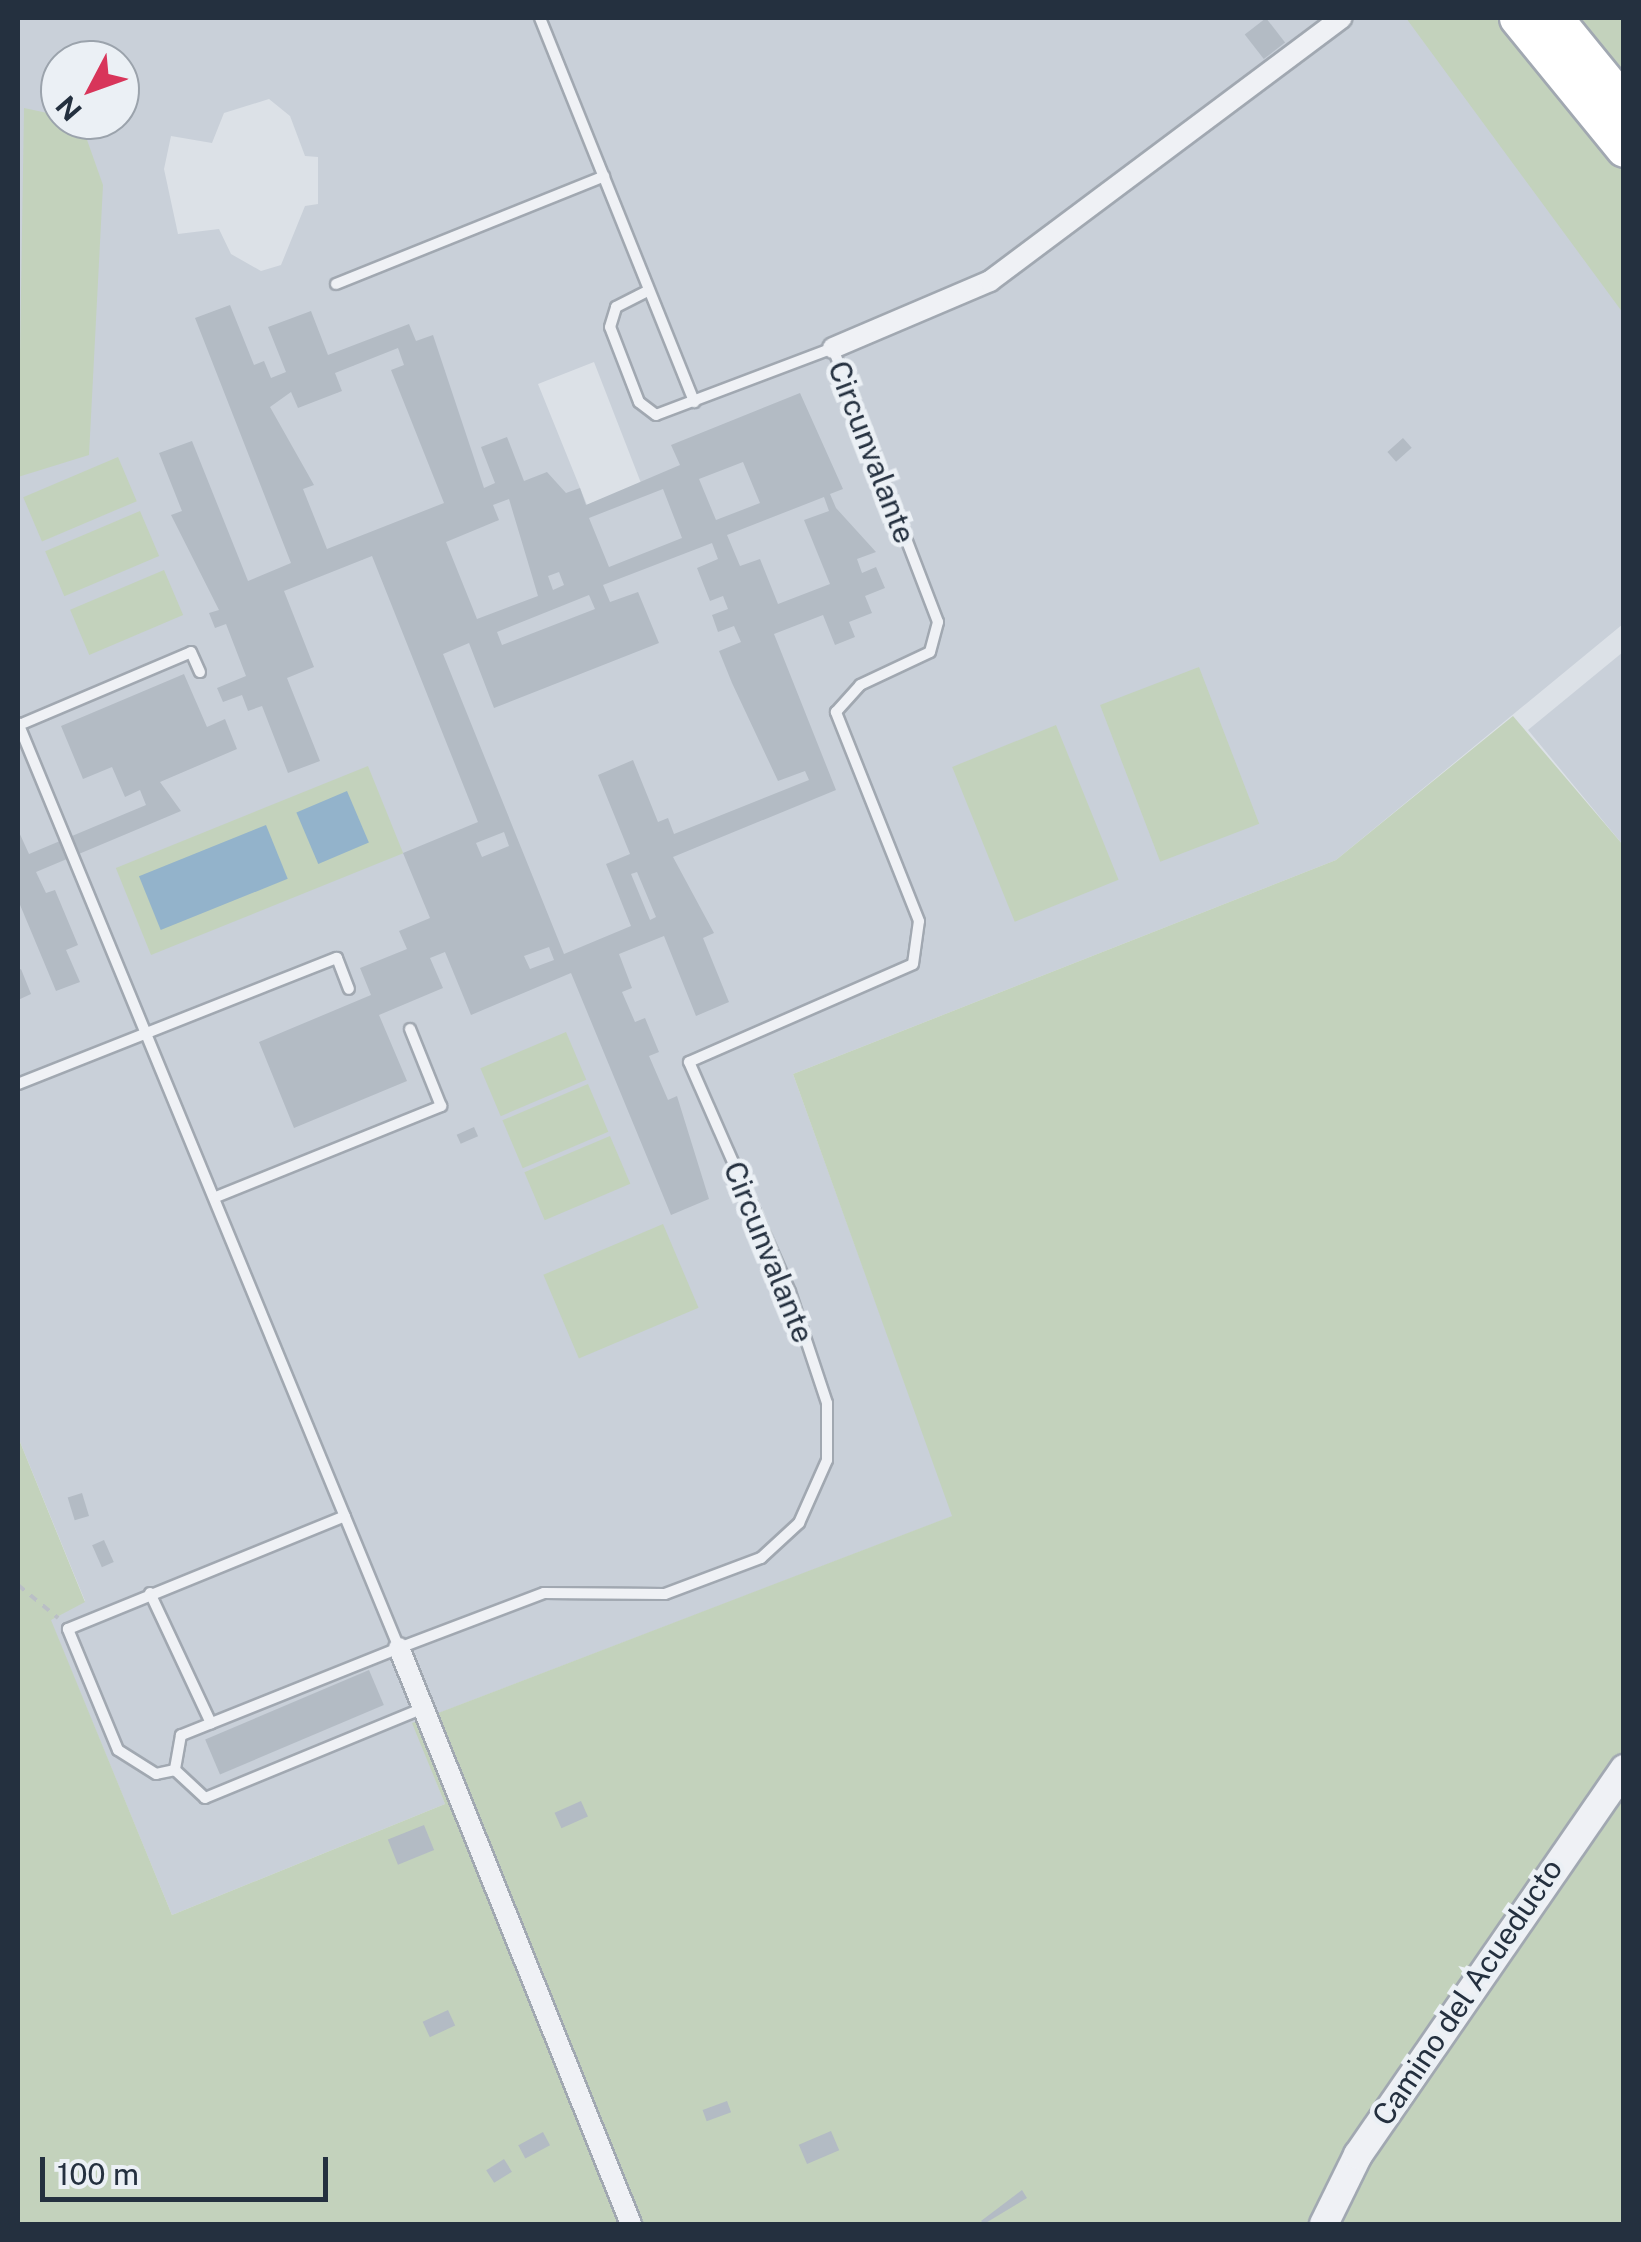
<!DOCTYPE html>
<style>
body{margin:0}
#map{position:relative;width:1641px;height:2242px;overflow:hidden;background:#dce1e7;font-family:"Public Sans",sans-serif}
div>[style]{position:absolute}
.built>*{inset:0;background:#c9d0d9}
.green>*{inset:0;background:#c3d2bc;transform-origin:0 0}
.water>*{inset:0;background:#93b3cb;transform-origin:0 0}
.building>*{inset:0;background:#b3bbc4;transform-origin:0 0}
.path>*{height:4px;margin-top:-2px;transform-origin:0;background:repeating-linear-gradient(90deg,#babfc6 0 8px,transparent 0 16px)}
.roads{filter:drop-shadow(2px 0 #a1a8b1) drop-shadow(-2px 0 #a1a8b1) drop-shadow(0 2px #a1a8b1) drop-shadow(0 -2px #a1a8b1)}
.service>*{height:10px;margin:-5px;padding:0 5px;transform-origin:5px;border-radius:5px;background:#eff1f5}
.minor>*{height:20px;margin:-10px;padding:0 10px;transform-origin:10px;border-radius:10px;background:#eff1f5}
.tertiary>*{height:28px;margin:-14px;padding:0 14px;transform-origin:14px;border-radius:14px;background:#eff1f5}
.trunk>*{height:35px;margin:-17.5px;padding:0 17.5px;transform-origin:17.5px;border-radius:17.5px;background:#fff}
span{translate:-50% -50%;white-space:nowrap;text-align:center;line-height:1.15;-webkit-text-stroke:9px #ebf0f5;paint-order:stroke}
.street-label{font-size:30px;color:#24303f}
.frame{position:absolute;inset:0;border:20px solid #24303f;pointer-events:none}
.north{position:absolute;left:40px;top:40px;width:100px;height:100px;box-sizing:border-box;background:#ebf0f5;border:2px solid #9ba3ac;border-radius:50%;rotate:229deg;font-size:28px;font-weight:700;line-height:40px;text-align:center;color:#24303f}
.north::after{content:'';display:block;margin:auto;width:35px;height:45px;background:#d8355a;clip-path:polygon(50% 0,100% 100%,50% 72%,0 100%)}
.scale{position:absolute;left:40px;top:2157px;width:288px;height:45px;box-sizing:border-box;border:5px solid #24303f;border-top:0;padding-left:12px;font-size:30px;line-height:35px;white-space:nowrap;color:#24303f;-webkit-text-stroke:8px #ebf0f5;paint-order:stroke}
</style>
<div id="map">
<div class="built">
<div style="clip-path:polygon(evenodd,18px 18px,1408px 18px,1623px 308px,1623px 624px,1336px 860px,793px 1074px,953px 1516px,413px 1723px,445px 1804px,172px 1915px,50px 1619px,85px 1601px,18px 1437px,18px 18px,60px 60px,120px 60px,120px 120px,60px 120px,60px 60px,18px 18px,269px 99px,290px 116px,305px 156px,318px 157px,318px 204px,305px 206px,281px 265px,261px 271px,231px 254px,219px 229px,178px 234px,164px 169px,171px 136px,212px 143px,224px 113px,269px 99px,18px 18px,594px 362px,641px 483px,587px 505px,538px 384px,594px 362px)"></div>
<div style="clip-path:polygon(1623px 652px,1623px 845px,1528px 730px)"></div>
</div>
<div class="green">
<div style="clip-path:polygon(1406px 18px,1623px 18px,1623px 313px)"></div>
<div style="clip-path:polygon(24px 108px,80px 120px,103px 185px,89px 455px,18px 477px)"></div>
<div style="left:118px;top:457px;width:48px;height:103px;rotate:67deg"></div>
<div style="left:140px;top:511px;width:49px;height:103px;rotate:67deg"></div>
<div style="left:164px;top:570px;width:49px;height:102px;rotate:67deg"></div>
<div style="left:1199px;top:667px;width:168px;height:106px;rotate:69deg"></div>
<div style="clip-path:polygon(1513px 716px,1623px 845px,1623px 2224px,18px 2224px,18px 1437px,85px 1602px,51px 1620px,172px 1915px,445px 1804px,412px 1723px,952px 1516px,793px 1074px,1336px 860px)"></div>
<div style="left:1056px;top:725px;width:167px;height:112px;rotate:68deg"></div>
<div style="left:368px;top:766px;width:94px;height:272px;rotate:68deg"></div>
<div style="left:566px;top:1032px;width:52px;height:93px;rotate:67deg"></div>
<div style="left:588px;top:1084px;width:52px;height:93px;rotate:67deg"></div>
<div style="left:610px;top:1136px;width:52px;height:93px;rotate:67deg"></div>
<div style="left:663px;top:1224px;width:91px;height:130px;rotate:67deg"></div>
</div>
<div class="water">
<div style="left:347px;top:791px;width:56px;height:55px;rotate:67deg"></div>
<div style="left:266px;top:825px;width:58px;height:137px;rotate:68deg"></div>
</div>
<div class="building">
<div style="left:1266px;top:18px;width:31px;height:27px;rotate:52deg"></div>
<div style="clip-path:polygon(evenodd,230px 305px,254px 365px,264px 361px,271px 378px,286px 372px,268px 327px,311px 311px,328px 355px,409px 324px,416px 341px,433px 335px,484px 488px,495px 483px,481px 447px,507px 437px,524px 481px,547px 472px,566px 493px,580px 488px,586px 505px,680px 465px,671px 445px,800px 393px,843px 489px,830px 494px,836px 508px,876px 552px,857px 559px,862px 573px,876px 567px,885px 588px,865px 596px,872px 613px,849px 622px,855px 637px,835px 645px,823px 615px,774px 634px,836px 790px,673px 857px,714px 933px,703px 938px,729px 1002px,696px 1016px,664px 936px,619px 954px,632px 988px,622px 992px,635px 1022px,645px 1018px,659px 1052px,649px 1056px,668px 1100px,677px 1096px,709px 1199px,671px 1215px,571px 973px,471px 1015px,445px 952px,430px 958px,443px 988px,379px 1015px,407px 1081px,294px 1128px,259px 1042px,371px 995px,360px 968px,407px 949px,399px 931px,430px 918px,403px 853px,478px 822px,372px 556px,284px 591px,314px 667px,287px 678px,320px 761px,288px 773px,262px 706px,248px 711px,242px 695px,223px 702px,217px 688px,246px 676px,226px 624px,215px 628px,209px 613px,219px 610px,171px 515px,182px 511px,159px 453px,192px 441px,248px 581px,291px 563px,195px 318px,230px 305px,398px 348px,404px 365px,391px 370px,444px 503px,327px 549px,303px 489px,314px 485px,270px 407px,291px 392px,298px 408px,342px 391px,335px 373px,398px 348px,230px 305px,743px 462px,760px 503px,716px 520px,699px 479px,743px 462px,230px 305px,663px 489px,682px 538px,609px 567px,589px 518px,663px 489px,230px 305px,824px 497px,829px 511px,804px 520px,830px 584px,778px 604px,760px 559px,740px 566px,727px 535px,824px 497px,230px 305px,509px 499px,538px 596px,477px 619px,446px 542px,499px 520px,493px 505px,509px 499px,230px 305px,712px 543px,718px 559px,697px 568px,710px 601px,723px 596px,728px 609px,712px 615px,718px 632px,734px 626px,741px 642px,719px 651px,732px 683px,778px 781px,805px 771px,809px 780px,674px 834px,668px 818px,658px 822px,633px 760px,598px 775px,630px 854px,606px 864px,631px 926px,564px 954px,443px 654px,469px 643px,494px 708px,659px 643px,638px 592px,610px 602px,603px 585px,712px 543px,230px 305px,559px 572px,564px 585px,553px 590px,548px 576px,559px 572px,230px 305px,589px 595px,595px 609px,502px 645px,497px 632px,589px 595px,230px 305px,504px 832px,509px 846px,482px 857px,476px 843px,504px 832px,230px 305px,637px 872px,656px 917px,650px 920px,631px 874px,637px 872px,230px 305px,549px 947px,554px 960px,530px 969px,524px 956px,549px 947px)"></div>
<div style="left:1403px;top:438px;width:13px;height:21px;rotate:48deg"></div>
<div style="clip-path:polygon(184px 674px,207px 727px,225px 719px,237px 749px,160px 782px,181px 811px,36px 872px,46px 893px,55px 890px,78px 945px,66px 950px,80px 982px,56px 991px,18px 900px,18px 830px,29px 854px,146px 805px,140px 790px,125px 797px,112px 767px,83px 779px,61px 726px)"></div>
<div style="clip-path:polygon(21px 969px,31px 994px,18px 1000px,18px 970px)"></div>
<div style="left:474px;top:1127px;width:10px;height:19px;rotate:66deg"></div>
<div style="left:82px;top:1493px;width:24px;height:15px;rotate:73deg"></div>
<div style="left:104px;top:1540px;width:24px;height:13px;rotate:66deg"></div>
<div style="left:369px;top:1670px;width:38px;height:178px;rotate:67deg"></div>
<div style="left:581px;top:1801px;width:17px;height:29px;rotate:66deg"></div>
<div style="left:424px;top:1825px;width:27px;height:39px;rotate:68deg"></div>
<div style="left:448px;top:2010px;width:17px;height:28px;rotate:65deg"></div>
<div style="left:727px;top:2101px;width:12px;height:26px;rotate:70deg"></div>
<div style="left:831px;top:2131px;width:21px;height:35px;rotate:67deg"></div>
<div style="left:543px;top:2132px;width:15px;height:28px;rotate:62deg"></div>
<div style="left:504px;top:2159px;width:15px;height:21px;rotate:58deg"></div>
<div style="clip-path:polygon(1022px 2190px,1027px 2198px,984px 2224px,981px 2221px)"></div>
</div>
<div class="path">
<div style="left:18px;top:1585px;width:52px;rotate:39.5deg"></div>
</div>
<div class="roads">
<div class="service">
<div style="left:540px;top:18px;width:414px;rotate:68.1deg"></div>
<div style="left:336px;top:284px;width:289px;rotate:-21.9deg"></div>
<div style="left:18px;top:723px;width:1000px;rotate:67.61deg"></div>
<div style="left:399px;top:1648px;width:155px;rotate:-20.8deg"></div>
<div style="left:544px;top:1593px;width:121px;rotate:0.5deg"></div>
<div style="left:665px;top:1594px;width:103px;rotate:-20.6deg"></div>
<div style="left:761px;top:1558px;width:52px;rotate:-42.6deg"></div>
<div style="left:799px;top:1523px;width:69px;rotate:-66deg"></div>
<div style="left:827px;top:1460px;width:57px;rotate:-90deg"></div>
<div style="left:827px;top:1403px;width:117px;rotate:-108.4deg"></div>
<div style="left:790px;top:1292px;width:251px;rotate:-113.7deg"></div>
<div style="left:689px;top:1062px;width:244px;rotate:-23.6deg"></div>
<div style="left:913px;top:964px;width:43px;rotate:-82.1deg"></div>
<div style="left:919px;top:921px;width:225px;rotate:-111.7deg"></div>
<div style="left:836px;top:712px;width:36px;rotate:-48deg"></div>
<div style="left:860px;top:685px;width:77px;rotate:-25.2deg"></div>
<div style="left:930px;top:652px;width:31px;rotate:-75deg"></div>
<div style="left:938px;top:622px;width:293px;rotate:-111deg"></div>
<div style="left:833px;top:348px;width:189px;rotate:159.3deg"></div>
<div style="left:656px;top:415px;width:21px;rotate:-143deg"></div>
<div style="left:639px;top:402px;width:80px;rotate:-111.1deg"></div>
<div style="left:610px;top:327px;width:21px;rotate:-73deg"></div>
<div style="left:616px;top:307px;width:37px;rotate:-27deg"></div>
<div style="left:24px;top:723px;width:181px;rotate:-23deg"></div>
<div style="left:191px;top:652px;width:22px;rotate:66deg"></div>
<div style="left:18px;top:1084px;width:343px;rotate:-21.6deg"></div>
<div style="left:337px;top:958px;width:33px;rotate:69deg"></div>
<div style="left:216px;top:1197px;width:243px;rotate:-22deg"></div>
<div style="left:441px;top:1106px;width:83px;rotate:-111.9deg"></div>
<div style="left:150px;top:1593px;width:144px;rotate:64.9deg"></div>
<div style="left:399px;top:1648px;width:235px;rotate:158.2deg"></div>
<div style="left:181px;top:1735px;width:36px;rotate:100deg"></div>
<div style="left:175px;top:1770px;width:41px;rotate:43deg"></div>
<div style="left:205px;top:1798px;width:236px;rotate:-22.4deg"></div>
<div style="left:175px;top:1770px;width:19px;rotate:168deg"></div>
<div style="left:156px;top:1774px;width:45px;rotate:-147.7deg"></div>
<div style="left:118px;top:1750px;width:131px;rotate:-112.5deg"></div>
<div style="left:68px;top:1629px;width:299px;rotate:-22.2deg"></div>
</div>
<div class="minor">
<div style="left:833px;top:348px;width:171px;rotate:-23.1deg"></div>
<div style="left:990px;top:281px;width:439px;rotate:-36.8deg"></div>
<div style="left:399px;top:1648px;width:621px;rotate:68.06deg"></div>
</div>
<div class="tertiary">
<div style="left:1324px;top:2224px;width:77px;rotate:-63.8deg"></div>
<div style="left:1358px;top:2155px;width:469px;rotate:-55.4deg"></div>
</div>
<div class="trunk">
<div style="left:1517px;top:18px;width:169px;rotate:50.8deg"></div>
<div style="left:1555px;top:18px;width:109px;rotate:50.9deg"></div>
</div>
</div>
<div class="street-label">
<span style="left:872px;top:452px;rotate:69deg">Circunvalante</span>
<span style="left:769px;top:1252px;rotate:68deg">Circunvalante</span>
<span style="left:1467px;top:1992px;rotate:-56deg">Camino del Acueducto</span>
</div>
<div class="frame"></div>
<div class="north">N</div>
<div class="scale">100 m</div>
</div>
